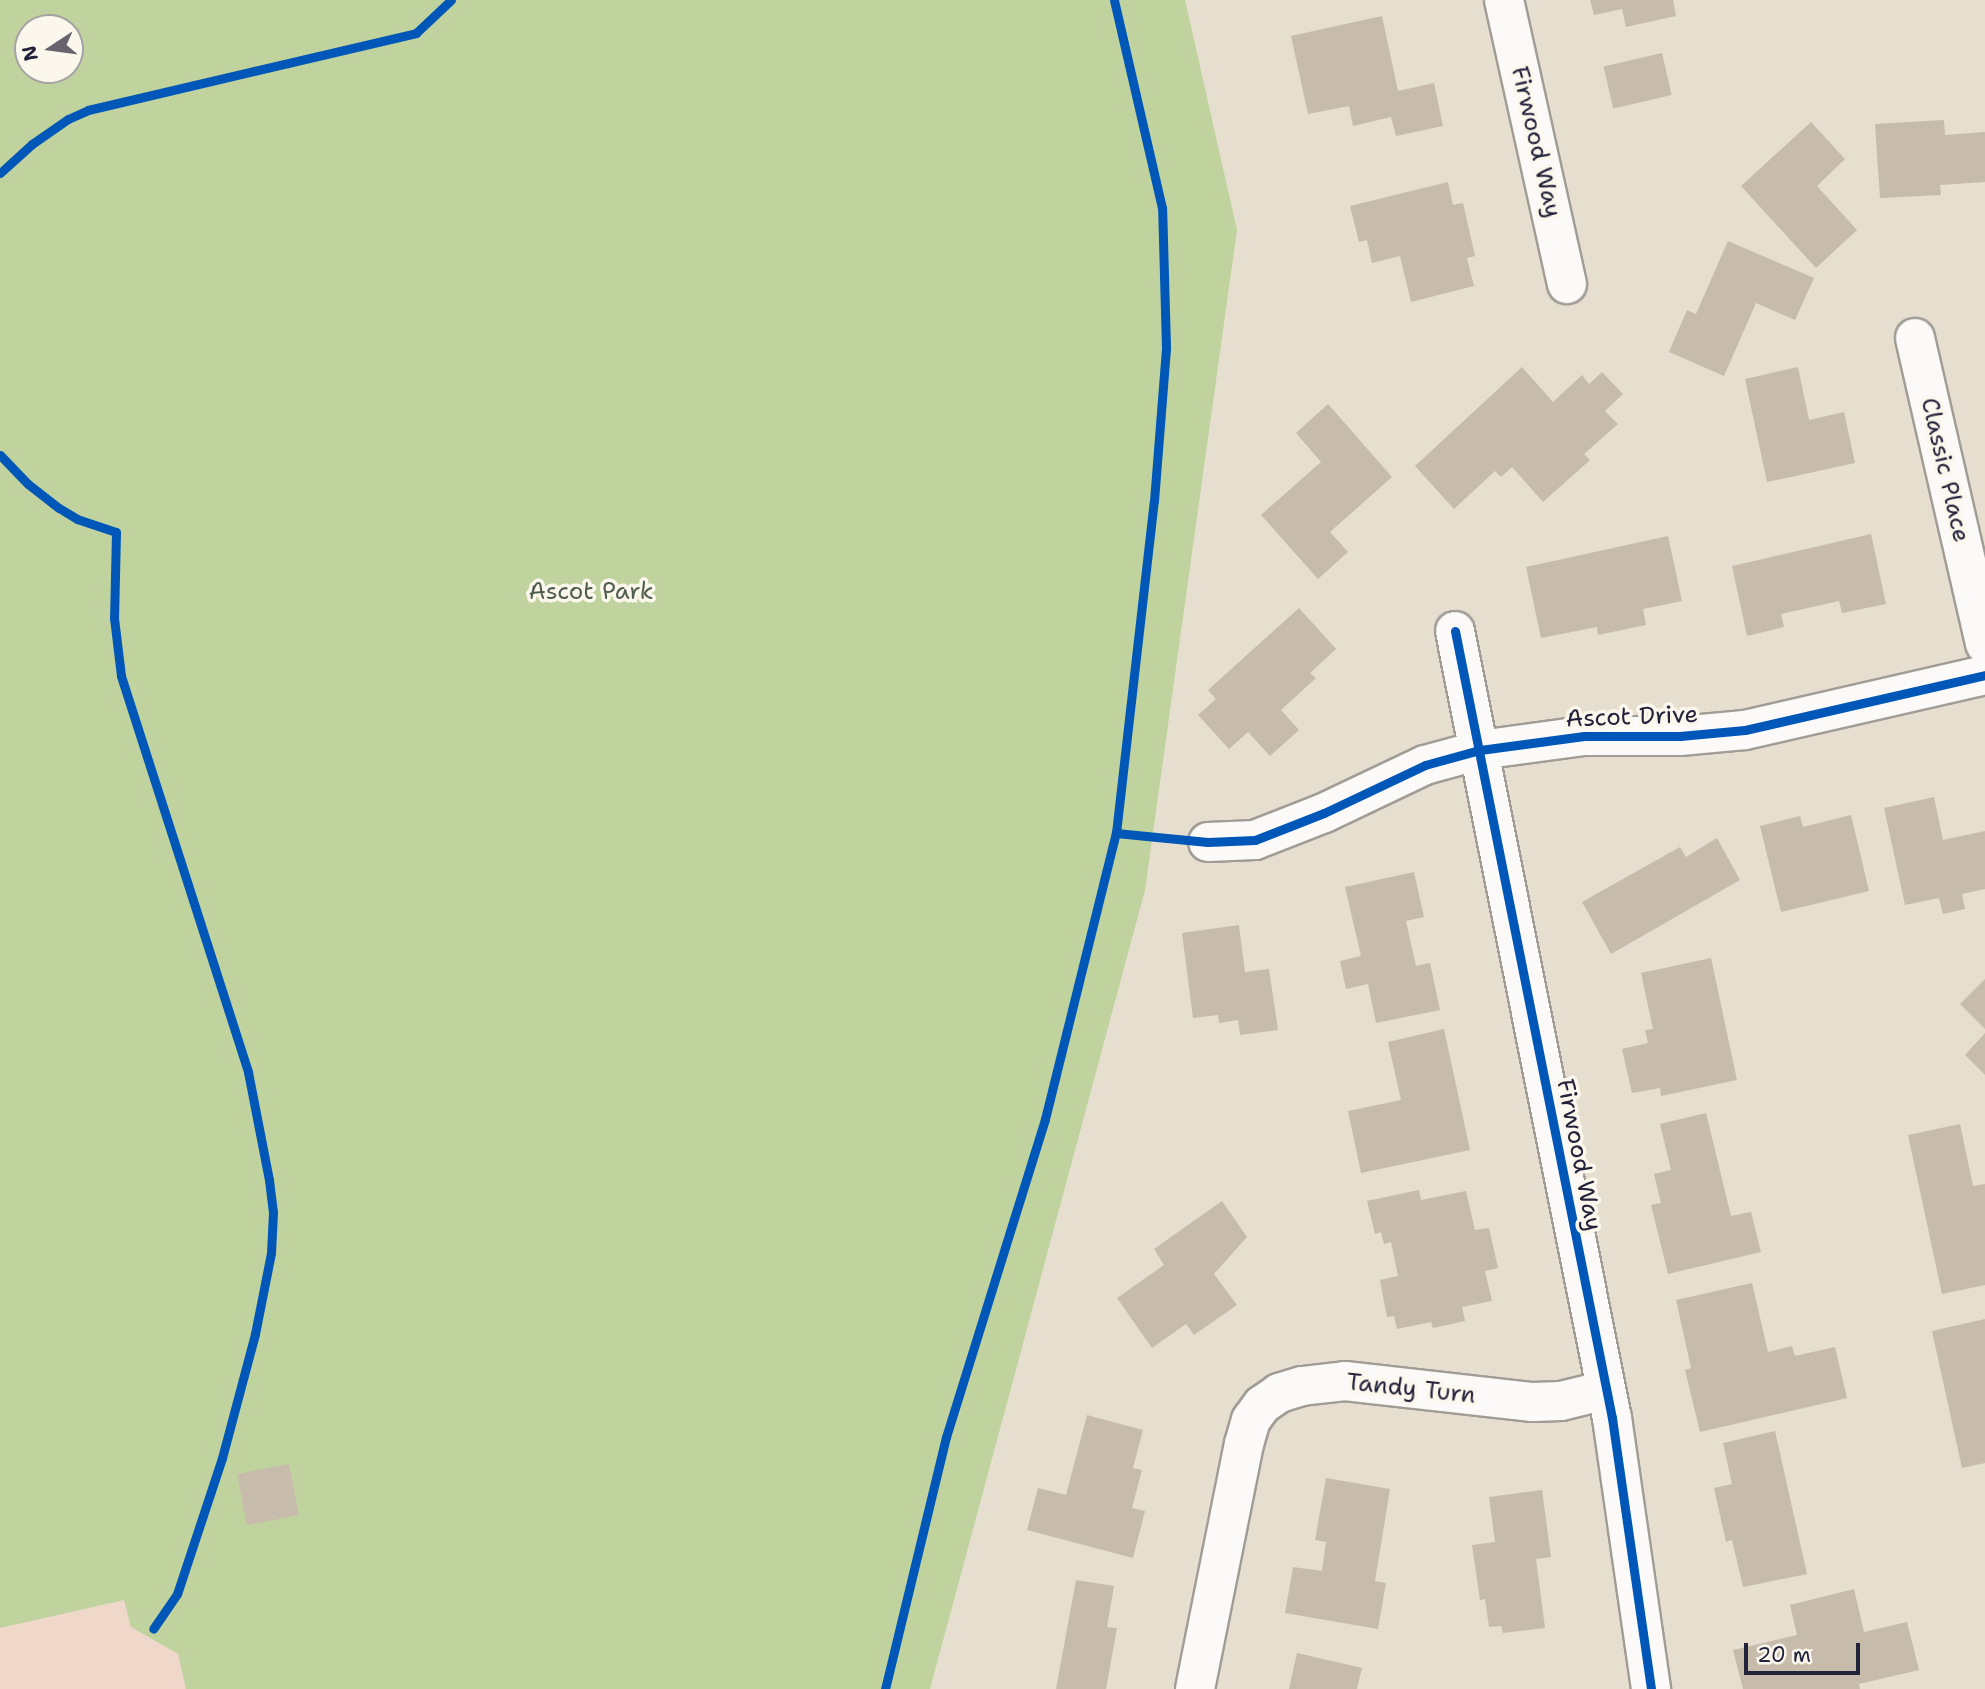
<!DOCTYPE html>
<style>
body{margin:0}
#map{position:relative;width:1985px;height:1689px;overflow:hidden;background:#e6dece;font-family:"Shantell Sans",sans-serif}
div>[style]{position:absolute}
.built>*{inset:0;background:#efd7ca}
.green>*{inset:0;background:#c0d39e}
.building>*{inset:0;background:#c7bbac;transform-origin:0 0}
.roads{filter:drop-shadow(2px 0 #a19d96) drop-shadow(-2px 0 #a19d96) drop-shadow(0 2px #a19d96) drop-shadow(0 -2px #a19d96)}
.minor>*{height:38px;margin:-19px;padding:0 19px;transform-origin:19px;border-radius:19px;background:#fbfaf8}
.cycleway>*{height:9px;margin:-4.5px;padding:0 4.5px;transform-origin:4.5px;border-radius:4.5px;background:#0057b8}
span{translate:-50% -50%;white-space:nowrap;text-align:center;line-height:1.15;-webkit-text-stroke:7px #fbf7ec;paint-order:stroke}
.street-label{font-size:24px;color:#22223b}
.park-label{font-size:24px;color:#4e5d50}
.north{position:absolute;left:14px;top:14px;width:70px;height:70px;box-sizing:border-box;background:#fbf7ec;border:2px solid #a4a2a5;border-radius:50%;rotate:257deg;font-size:19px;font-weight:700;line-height:28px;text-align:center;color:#22223b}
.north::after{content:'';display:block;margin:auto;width:24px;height:32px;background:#67646e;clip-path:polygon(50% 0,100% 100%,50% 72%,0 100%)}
.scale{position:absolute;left:1744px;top:1643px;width:116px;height:32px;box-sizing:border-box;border:4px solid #22223b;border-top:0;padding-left:9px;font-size:21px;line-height:24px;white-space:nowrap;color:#22223b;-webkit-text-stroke:5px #fbf7ec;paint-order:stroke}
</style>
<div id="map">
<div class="built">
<div style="clip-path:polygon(125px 1600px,131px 1627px,178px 1654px,186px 1689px,0 1689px,0 1628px)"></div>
</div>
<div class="green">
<div style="clip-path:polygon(evenodd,0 0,1185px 0,1237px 230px,1145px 890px,930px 1689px,186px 1689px,178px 1654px,131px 1627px,124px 1600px,0 1628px,0 0,28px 28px,70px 28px,70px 70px,28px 70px,28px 28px)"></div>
</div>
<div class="building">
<div style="clip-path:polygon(1590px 0,1673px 0,1676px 16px,1626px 27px,1622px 9px,1594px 15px)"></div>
<div style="clip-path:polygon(1382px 16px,1398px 91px,1434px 83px,1443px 126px,1396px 136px,1391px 117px,1353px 126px,1349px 106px,1308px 114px,1291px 36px)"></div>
<div style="left:1662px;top:53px;width:43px;height:60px;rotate:77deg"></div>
<div style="clip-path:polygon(1944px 120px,1945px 135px,1985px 132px,1985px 182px,1940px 185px,1941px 195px,1880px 198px,1875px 124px)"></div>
<div style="clip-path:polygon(1811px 122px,1845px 159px,1817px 186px,1857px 230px,1816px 268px,1741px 186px)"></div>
<div style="clip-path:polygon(1448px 182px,1453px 205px,1463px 203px,1475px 256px,1467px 258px,1474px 286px,1411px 302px,1400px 256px,1372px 263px,1367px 240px,1359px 242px,1350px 206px)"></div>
<div style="clip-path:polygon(1728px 241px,1814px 278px,1795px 320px,1756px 303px,1724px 376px,1669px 352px,1687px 310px,1696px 314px)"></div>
<div style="clip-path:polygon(1522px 367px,1553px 402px,1582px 375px,1589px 384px,1602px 372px,1623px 394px,1605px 411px,1618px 424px,1584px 454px,1590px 460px,1543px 502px,1512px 467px,1501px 477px,1495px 471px,1454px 509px,1415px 466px)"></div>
<div style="clip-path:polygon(1798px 367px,1809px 420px,1844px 412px,1855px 463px,1767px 482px,1745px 379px)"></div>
<div style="clip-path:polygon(1328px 404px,1392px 477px,1330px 532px,1348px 552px,1318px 579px,1261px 515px,1321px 462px,1296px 433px)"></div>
<div style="clip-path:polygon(1871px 534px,1886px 604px,1842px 613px,1839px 601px,1781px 614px,1784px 627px,1747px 636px,1732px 566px)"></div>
<div style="clip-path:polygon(1668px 536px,1682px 601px,1643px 609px,1646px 625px,1598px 635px,1597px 627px,1541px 638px,1526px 567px)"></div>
<div style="clip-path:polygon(1299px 608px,1336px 649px,1310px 673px,1316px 678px,1281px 710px,1299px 730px,1270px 756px,1248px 732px,1229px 749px,1198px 715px,1216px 699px,1208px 690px)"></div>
<div style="clip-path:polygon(1934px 797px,1943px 840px,1985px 831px,1985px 889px,1962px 894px,1965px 909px,1943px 914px,1939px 898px,1905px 905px,1884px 808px)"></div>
<div style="clip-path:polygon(1851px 815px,1869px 891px,1781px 912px,1760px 826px,1800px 816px,1803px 827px)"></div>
<div style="clip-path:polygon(1717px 838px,1740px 880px,1611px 954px,1582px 902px,1680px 847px,1686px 857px)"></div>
<div style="clip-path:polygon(1414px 872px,1424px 917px,1406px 921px,1416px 966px,1430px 963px,1440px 1010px,1376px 1023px,1368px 984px,1346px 989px,1340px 961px,1361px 956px,1345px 887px)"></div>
<div style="clip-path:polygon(1239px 925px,1245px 972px,1269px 969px,1278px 1030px,1240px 1035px,1238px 1020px,1219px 1023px,1218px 1015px,1193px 1018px,1182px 933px)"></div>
<div style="clip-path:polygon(1711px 958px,1737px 1080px,1661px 1096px,1660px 1088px,1632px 1093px,1622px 1049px,1648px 1043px,1645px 1030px,1653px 1029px,1641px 973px)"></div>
<div style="clip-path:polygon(1985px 979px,1985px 1029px,1960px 1004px)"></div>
<div style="clip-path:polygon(1444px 1029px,1470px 1150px,1361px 1173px,1348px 1111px,1401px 1100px,1388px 1042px)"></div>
<div style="clip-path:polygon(1985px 1033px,1985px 1075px,1965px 1055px)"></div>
<div style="clip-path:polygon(1706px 1113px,1731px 1216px,1751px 1212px,1761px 1252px,1668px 1274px,1651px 1205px,1661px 1203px,1654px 1174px,1671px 1170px,1660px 1124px)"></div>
<div style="clip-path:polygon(1960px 1124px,1973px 1186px,1985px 1184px,1985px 1285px,1942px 1294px,1908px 1135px)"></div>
<div style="clip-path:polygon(1419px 1190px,1421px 1200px,1466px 1191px,1475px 1230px,1489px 1228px,1498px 1268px,1485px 1271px,1492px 1301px,1462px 1307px,1465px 1321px,1433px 1328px,1431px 1322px,1397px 1329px,1394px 1316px,1387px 1317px,1380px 1280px,1398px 1276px,1391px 1242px,1384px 1244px,1381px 1232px,1375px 1234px,1367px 1201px)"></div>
<div style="clip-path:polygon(1222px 1201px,1247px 1237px,1214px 1274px,1237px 1305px,1194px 1335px,1186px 1324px,1152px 1348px,1117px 1298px,1164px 1265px,1154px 1249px)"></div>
<div style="clip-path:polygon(1752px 1283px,1768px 1352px,1792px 1346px,1795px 1356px,1835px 1347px,1847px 1398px,1700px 1432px,1685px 1370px,1691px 1368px,1676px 1300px)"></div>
<div style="clip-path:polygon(1985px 1319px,1985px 1463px,1962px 1468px,1932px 1331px)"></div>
<div style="clip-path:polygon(1087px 1415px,1143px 1430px,1133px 1468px,1142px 1470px,1132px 1508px,1145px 1511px,1133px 1558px,1027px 1530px,1038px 1488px,1066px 1495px)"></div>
<div style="clip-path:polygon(1775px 1431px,1807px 1574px,1743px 1587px,1732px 1540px,1726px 1542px,1714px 1488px,1732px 1484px,1723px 1443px)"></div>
<div style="left:289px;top:1464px;width:52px;height:53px;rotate:79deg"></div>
<div style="clip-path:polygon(1326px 1478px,1390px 1489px,1375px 1581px,1386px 1583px,1378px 1629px,1285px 1613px,1293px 1567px,1322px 1571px,1326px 1542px,1315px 1540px)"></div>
<div style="clip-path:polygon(1542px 1490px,1551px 1557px,1536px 1559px,1545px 1628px,1503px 1633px,1501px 1626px,1489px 1627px,1485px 1599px,1480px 1600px,1472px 1545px,1495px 1542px,1489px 1497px)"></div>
<div style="clip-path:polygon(1076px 1580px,1114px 1586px,1107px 1627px,1117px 1628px,1106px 1689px,1056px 1689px)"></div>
<div style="clip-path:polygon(1854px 1589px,1864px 1632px,1907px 1622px,1919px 1670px,1859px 1684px,1860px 1689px,1743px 1689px,1733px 1650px,1797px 1635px,1790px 1605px)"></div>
<div style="clip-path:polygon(1297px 1653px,1362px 1668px,1357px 1689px,1289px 1689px)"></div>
</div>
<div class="roads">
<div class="minor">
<div style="left:1504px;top:0;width:291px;rotate:77.5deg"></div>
<div style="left:1915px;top:338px;width:314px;rotate:77.1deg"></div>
<div style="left:1455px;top:631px;width:803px;rotate:78.72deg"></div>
<div style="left:1612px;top:1418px;width:274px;rotate:81.8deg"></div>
<div style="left:1208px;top:842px;width:47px;rotate:-2.4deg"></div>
<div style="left:1255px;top:840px;width:74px;rotate:-21.4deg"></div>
<div style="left:1324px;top:813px;width:112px;rotate:-25.4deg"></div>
<div style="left:1425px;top:765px;width:57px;rotate:-15.3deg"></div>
<div style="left:1480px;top:750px;width:105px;rotate:-7.7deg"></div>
<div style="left:1584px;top:736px;width:96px"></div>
<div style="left:1680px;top:736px;width:65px;rotate:-5.3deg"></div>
<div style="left:1745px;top:730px;width:246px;rotate:-12.9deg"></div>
<div style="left:1195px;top:1689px;width:250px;rotate:-78.7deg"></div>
<div style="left:1244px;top:1444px;width:25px;rotate:-74deg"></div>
<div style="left:1251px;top:1420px;width:19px;rotate:-54deg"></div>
<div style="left:1262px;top:1405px;width:21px;rotate:-35deg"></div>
<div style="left:1279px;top:1393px;width:24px;rotate:-17deg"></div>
<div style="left:1302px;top:1386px;width:43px;rotate:-6.6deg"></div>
<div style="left:1345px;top:1381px;width:189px;rotate:6.4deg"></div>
<div style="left:1533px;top:1402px;width:28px;rotate:-2deg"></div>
<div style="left:1561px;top:1401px;width:46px;rotate:-13.7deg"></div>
</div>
</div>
<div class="cycleway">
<div style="left:0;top:173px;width:43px;rotate:-42.2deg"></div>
<div style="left:32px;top:144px;width:44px;rotate:-34.8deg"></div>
<div style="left:68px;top:119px;width:22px;rotate:-24deg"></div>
<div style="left:88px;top:110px;width:337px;rotate:-13.2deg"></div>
<div style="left:416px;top:33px;width:48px;rotate:-43.3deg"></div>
<div style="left:0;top:455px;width:40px;rotate:46deg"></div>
<div style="left:28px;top:484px;width:39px;rotate:38deg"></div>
<div style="left:59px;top:508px;width:21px;rotate:31deg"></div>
<div style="left:77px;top:519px;width:41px;rotate:18.4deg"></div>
<div style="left:116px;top:532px;width:86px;rotate:91.3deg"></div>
<div style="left:114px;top:618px;width:58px;rotate:83.1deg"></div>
<div style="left:121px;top:676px;width:416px;rotate:72.2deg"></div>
<div style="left:248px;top:1072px;width:110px;rotate:79deg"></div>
<div style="left:269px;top:1180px;width:32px;rotate:83deg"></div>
<div style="left:273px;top:1212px;width:41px;rotate:92.8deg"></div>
<div style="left:271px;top:1253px;width:83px;rotate:101.2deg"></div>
<div style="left:255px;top:1334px;width:128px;rotate:104.9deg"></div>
<div style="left:222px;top:1458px;width:143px;rotate:108.3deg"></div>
<div style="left:177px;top:1594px;width:42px;rotate:124.4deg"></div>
<div style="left:1455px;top:631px;width:803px;rotate:78.72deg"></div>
<div style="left:1612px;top:1418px;width:274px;rotate:81.8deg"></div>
<div style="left:1116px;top:833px;width:92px;rotate:5.6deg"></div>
<div style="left:1208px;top:842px;width:47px;rotate:-2.4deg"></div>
<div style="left:1255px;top:840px;width:74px;rotate:-21.4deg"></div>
<div style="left:1324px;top:813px;width:112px;rotate:-25.4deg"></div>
<div style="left:1425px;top:765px;width:57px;rotate:-15.3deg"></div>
<div style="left:1480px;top:750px;width:105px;rotate:-7.7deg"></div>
<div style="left:1584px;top:736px;width:96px"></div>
<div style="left:1680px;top:736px;width:65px;rotate:-5.3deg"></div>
<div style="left:1745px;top:730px;width:246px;rotate:-12.9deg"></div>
<div style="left:885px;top:1689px;width:259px;rotate:-76.4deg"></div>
<div style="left:946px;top:1437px;width:333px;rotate:-72.7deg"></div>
<div style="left:1045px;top:1119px;width:295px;rotate:-76.1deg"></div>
<div style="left:1116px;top:833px;width:334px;rotate:-83.5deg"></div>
<div style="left:1154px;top:501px;width:154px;rotate:-85.5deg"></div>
<div style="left:1166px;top:347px;width:139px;rotate:-91.6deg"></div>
<div style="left:1162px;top:208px;width:213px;rotate:-103deg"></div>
</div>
<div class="street-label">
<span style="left:1536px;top:142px;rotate:77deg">Firwood Way</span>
<span style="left:1945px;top:470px;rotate:77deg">Classic Place</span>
<span style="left:1632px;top:717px;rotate:-2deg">Ascot Drive</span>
<span style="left:1579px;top:1155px;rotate:79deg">Firwood Way</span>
<span style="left:1411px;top:1389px;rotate:6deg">Tandy Turn</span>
</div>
<div class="park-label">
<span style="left:591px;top:592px">Ascot Park</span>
</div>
<div class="north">N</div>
<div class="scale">20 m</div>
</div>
